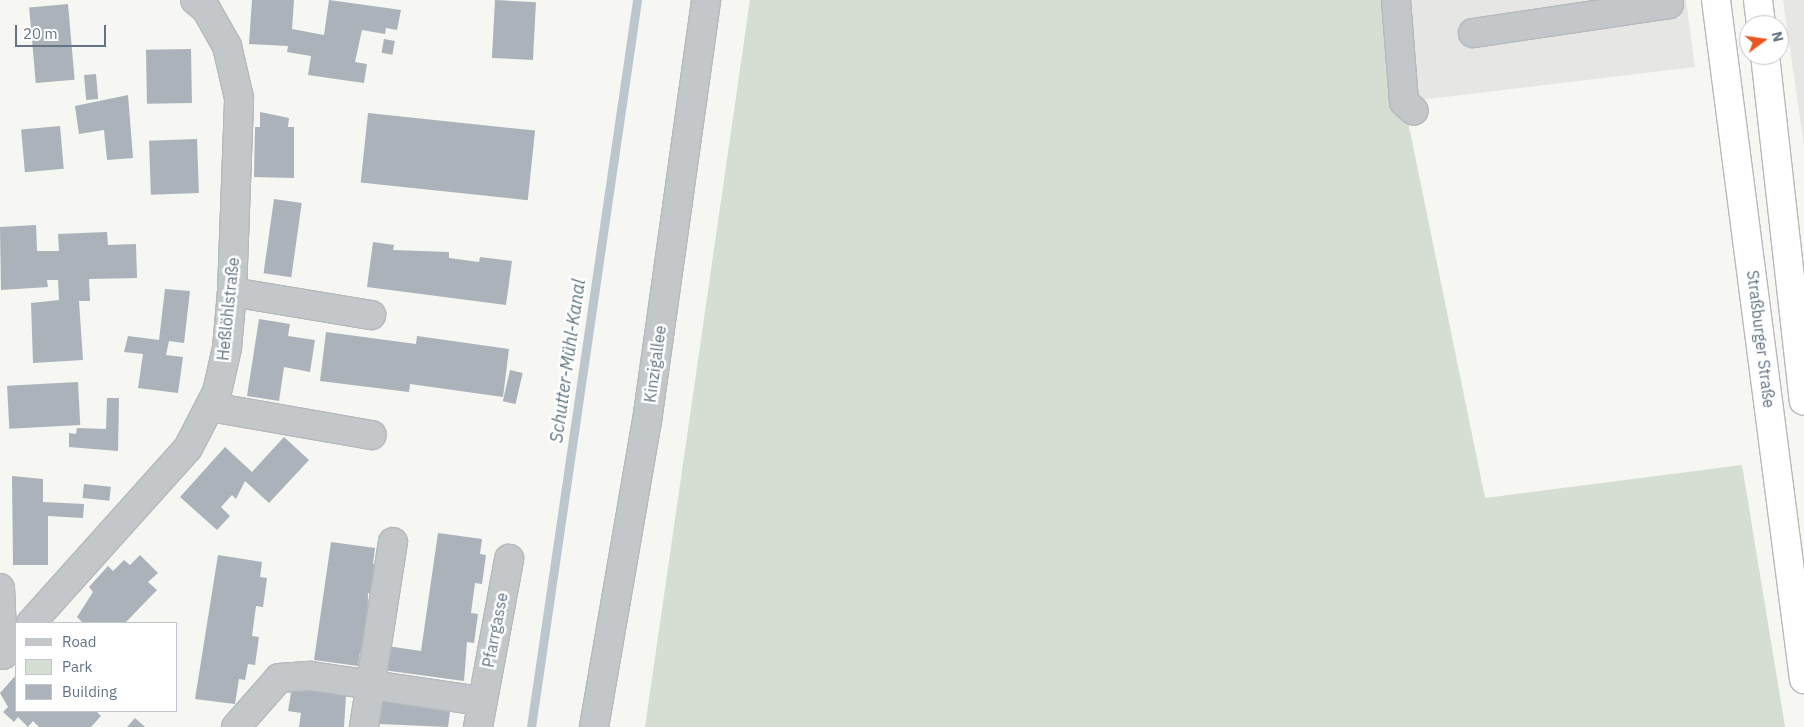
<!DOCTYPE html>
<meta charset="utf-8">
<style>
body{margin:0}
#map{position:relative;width:1804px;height:727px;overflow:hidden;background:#f6f6f2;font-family:"IBM Plex Sans",sans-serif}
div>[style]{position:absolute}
.built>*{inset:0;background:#e6e7e5}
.green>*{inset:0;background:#d6ddd3}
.stream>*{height:9px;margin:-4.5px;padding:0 4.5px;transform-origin:4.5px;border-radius:4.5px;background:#bcc7cd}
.building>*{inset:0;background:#abb2b9;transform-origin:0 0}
.roads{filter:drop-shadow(1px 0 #b6b9bc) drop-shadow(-1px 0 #b6b9bc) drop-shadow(0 1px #b6b9bc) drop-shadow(0 -1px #b6b9bc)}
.minor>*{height:28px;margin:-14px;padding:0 14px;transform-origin:14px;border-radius:14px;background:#c3c7ca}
.highway>*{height:28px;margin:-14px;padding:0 14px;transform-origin:14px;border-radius:14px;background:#fff}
span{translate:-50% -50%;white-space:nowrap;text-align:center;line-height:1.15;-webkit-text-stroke:5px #fff;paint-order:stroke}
.street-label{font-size:16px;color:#647484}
.water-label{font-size:18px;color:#5f7781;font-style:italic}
.legend{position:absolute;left:15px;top:622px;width:162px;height:90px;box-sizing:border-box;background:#fff;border:1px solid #c1c7ce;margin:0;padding:6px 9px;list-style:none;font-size:15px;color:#647484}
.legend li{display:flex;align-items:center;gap:10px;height:25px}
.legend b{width:25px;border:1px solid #c1c7ce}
.north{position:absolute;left:1739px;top:15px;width:50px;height:50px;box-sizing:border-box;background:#fff;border:1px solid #c1c7ce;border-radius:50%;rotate:76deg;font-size:14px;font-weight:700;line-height:20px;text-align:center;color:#647484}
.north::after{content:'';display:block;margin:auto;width:18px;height:22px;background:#e9561f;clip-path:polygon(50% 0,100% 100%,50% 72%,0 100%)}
.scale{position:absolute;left:15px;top:25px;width:91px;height:22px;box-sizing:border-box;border:2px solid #647484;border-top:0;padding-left:6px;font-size:15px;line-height:18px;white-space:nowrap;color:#647484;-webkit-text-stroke:4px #fff;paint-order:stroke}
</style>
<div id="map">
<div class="built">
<div style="clip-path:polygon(1396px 0,1686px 0,1695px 67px,1404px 102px)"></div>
<div style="clip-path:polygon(1783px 0,1804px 0,1804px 146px)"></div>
</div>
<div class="green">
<div style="clip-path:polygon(750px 0,1392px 0,1404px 102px,1485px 498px,1742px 465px,1785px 727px,645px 727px)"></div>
</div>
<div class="stream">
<div style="left:531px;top:727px;width:735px;rotate:-81.7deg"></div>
</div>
<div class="building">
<div style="clip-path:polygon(252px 0,294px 0,292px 29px,324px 35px,329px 0,401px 10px,397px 30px,386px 28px,385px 34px,362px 30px,355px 62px,367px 64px,364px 83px,308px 75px,311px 56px,287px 52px,288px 46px,249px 44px)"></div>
<div style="left:495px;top:0;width:41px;height:58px;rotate:3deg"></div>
<div style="left:68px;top:4px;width:76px;height:39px;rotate:85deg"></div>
<div style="left:384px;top:39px;width:11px;height:14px;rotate:10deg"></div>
<div style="left:191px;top:49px;width:54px;height:45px;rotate:89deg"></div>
<div style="left:96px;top:74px;width:25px;height:12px;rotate:85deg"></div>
<div style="clip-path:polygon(128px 95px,133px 158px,107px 160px,104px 130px,79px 134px,75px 106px)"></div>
<div style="clip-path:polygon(260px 112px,289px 118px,288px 127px,294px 127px,294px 178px,254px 177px,255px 127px,260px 127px)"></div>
<div style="left:368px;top:113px;width:168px;height:70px;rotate:6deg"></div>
<div style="left:60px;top:126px;width:43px;height:39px;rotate:85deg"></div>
<div style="left:197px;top:139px;width:54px;height:48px;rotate:88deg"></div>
<div style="left:274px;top:199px;width:28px;height:75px;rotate:8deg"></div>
<div style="clip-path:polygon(36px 225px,37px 251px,59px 251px,58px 234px,107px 232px,108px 245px,136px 244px,137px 278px,89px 279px,90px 301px,79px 301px,83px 360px,33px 363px,31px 303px,59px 300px,58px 280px,47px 280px,48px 287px,1px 290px,0 227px)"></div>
<div style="clip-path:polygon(373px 242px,394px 245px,393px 250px,449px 252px,449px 258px,479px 262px,480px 257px,512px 261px,506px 305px,367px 287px)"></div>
<div style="clip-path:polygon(165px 289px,190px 291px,184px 343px,169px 341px,166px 355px,183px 357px,178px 393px,138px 388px,143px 354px,124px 352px,128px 336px,159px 340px)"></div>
<div style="clip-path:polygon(259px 319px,290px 324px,288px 336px,315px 340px,310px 372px,284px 367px,279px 401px,247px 396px)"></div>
<div style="clip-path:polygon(326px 332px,416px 344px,417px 336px,509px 349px,503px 397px,410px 384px,409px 392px,320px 381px)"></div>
<div style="left:510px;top:370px;width:13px;height:32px;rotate:13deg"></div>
<div style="left:78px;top:382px;width:43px;height:71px;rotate:87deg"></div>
<div style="clip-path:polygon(107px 398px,119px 398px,118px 451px,69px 447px,69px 433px,76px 434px,77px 428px,106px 429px)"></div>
<div style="clip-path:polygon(284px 437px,309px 460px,269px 503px,245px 481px,236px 499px,232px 495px,221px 507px,230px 516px,217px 530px,180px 497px,225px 447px,252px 472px)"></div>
<div style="clip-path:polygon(12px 476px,43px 479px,43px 502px,84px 504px,83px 518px,48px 516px,48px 565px,13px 565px)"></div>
<div style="left:84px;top:484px;width:27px;height:14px;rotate:6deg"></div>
<div style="clip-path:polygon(438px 533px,482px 539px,480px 554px,486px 555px,482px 584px,475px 583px,471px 613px,478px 614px,474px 643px,467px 642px,464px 681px,383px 670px,387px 646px,421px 651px)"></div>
<div style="clip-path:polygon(331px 542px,375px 548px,373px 564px,379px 565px,375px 594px,368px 593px,367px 653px,360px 652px,358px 666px,314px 660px)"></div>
<div style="clip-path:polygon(140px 555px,158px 573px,148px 582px,157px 590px,125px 623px,83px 623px,77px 617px,93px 592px,89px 587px,108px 566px,113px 571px,124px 560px,130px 565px)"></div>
<div style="clip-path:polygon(218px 555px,262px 562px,260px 577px,267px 578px,263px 607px,256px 606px,252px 636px,259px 637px,255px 665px,248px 664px,245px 680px,239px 679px,235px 704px,195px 699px)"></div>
<div style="clip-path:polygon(16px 675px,16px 711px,96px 711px,101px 716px,91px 727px,39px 727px,33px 721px,28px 727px,18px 717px,14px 722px,3px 712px,8px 707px,0 693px)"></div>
<div style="clip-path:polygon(292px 687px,346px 695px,344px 727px,299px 727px,301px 713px,288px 711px)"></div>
<div style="clip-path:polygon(382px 701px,450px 712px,448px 727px,379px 724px)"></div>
<div style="clip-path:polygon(135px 718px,145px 727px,127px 727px)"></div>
</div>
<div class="roads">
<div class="minor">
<div style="left:1396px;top:0;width:102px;rotate:85.5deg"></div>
<div style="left:1404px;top:102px;width:13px;rotate:42deg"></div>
<div style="left:1473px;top:33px;width:198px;rotate:-8.4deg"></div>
<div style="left:232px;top:292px;width:141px;rotate:9.4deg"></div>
<div style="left:211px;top:407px;width:163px;rotate:9.9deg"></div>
<div style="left:0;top:588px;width:67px;rotate:87.4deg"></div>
<div style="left:31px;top:623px;width:235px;rotate:-48.1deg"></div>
<div style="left:188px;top:448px;width:63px;rotate:-62.6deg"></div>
<div style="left:217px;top:392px;width:45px;rotate:-77.2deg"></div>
<div style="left:227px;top:348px;width:56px;rotate:-84.9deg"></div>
<div style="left:232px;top:292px;width:194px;rotate:-87.9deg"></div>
<div style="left:239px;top:98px;width:53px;rotate:-103deg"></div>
<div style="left:227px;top:46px;width:43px;rotate:-119.6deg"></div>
<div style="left:206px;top:9px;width:14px;rotate:-141deg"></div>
<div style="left:236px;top:727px;width:65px;rotate:-48.7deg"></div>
<div style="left:279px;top:678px;width:32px;rotate:-4deg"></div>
<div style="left:311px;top:676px;width:172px;rotate:8.4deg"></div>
<div style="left:364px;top:727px;width:187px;rotate:-81.1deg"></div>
<div style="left:478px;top:727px;width:171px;rotate:-79.5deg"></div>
<div style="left:594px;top:727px;width:311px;rotate:-80.2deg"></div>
<div style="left:647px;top:421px;width:425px;rotate:-82deg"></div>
</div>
<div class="highway">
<div style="left:1716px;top:0;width:685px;rotate:82.62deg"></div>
<div style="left:1758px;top:0;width:25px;rotate:83deg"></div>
<div style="left:1765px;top:55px;width:348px;rotate:83.6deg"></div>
</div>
</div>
<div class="street-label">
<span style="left:228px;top:309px;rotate:-84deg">Heßlöhlstraße</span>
<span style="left:1761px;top:339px;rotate:83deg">Straßburger Straße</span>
<span style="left:655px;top:364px;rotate:-82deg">Kinzigallee</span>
<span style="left:495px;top:630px;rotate:-79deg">Pfarrgasse</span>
</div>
<div class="water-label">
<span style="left:568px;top:361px;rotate:-82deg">Schutter-Mühl-Kanal</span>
</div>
<ul class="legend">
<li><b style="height:6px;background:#c3c7ca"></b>Road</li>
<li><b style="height:14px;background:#d6ddd3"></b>Park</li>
<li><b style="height:14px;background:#abb2b9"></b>Building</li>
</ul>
<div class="north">N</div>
<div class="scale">20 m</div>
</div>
